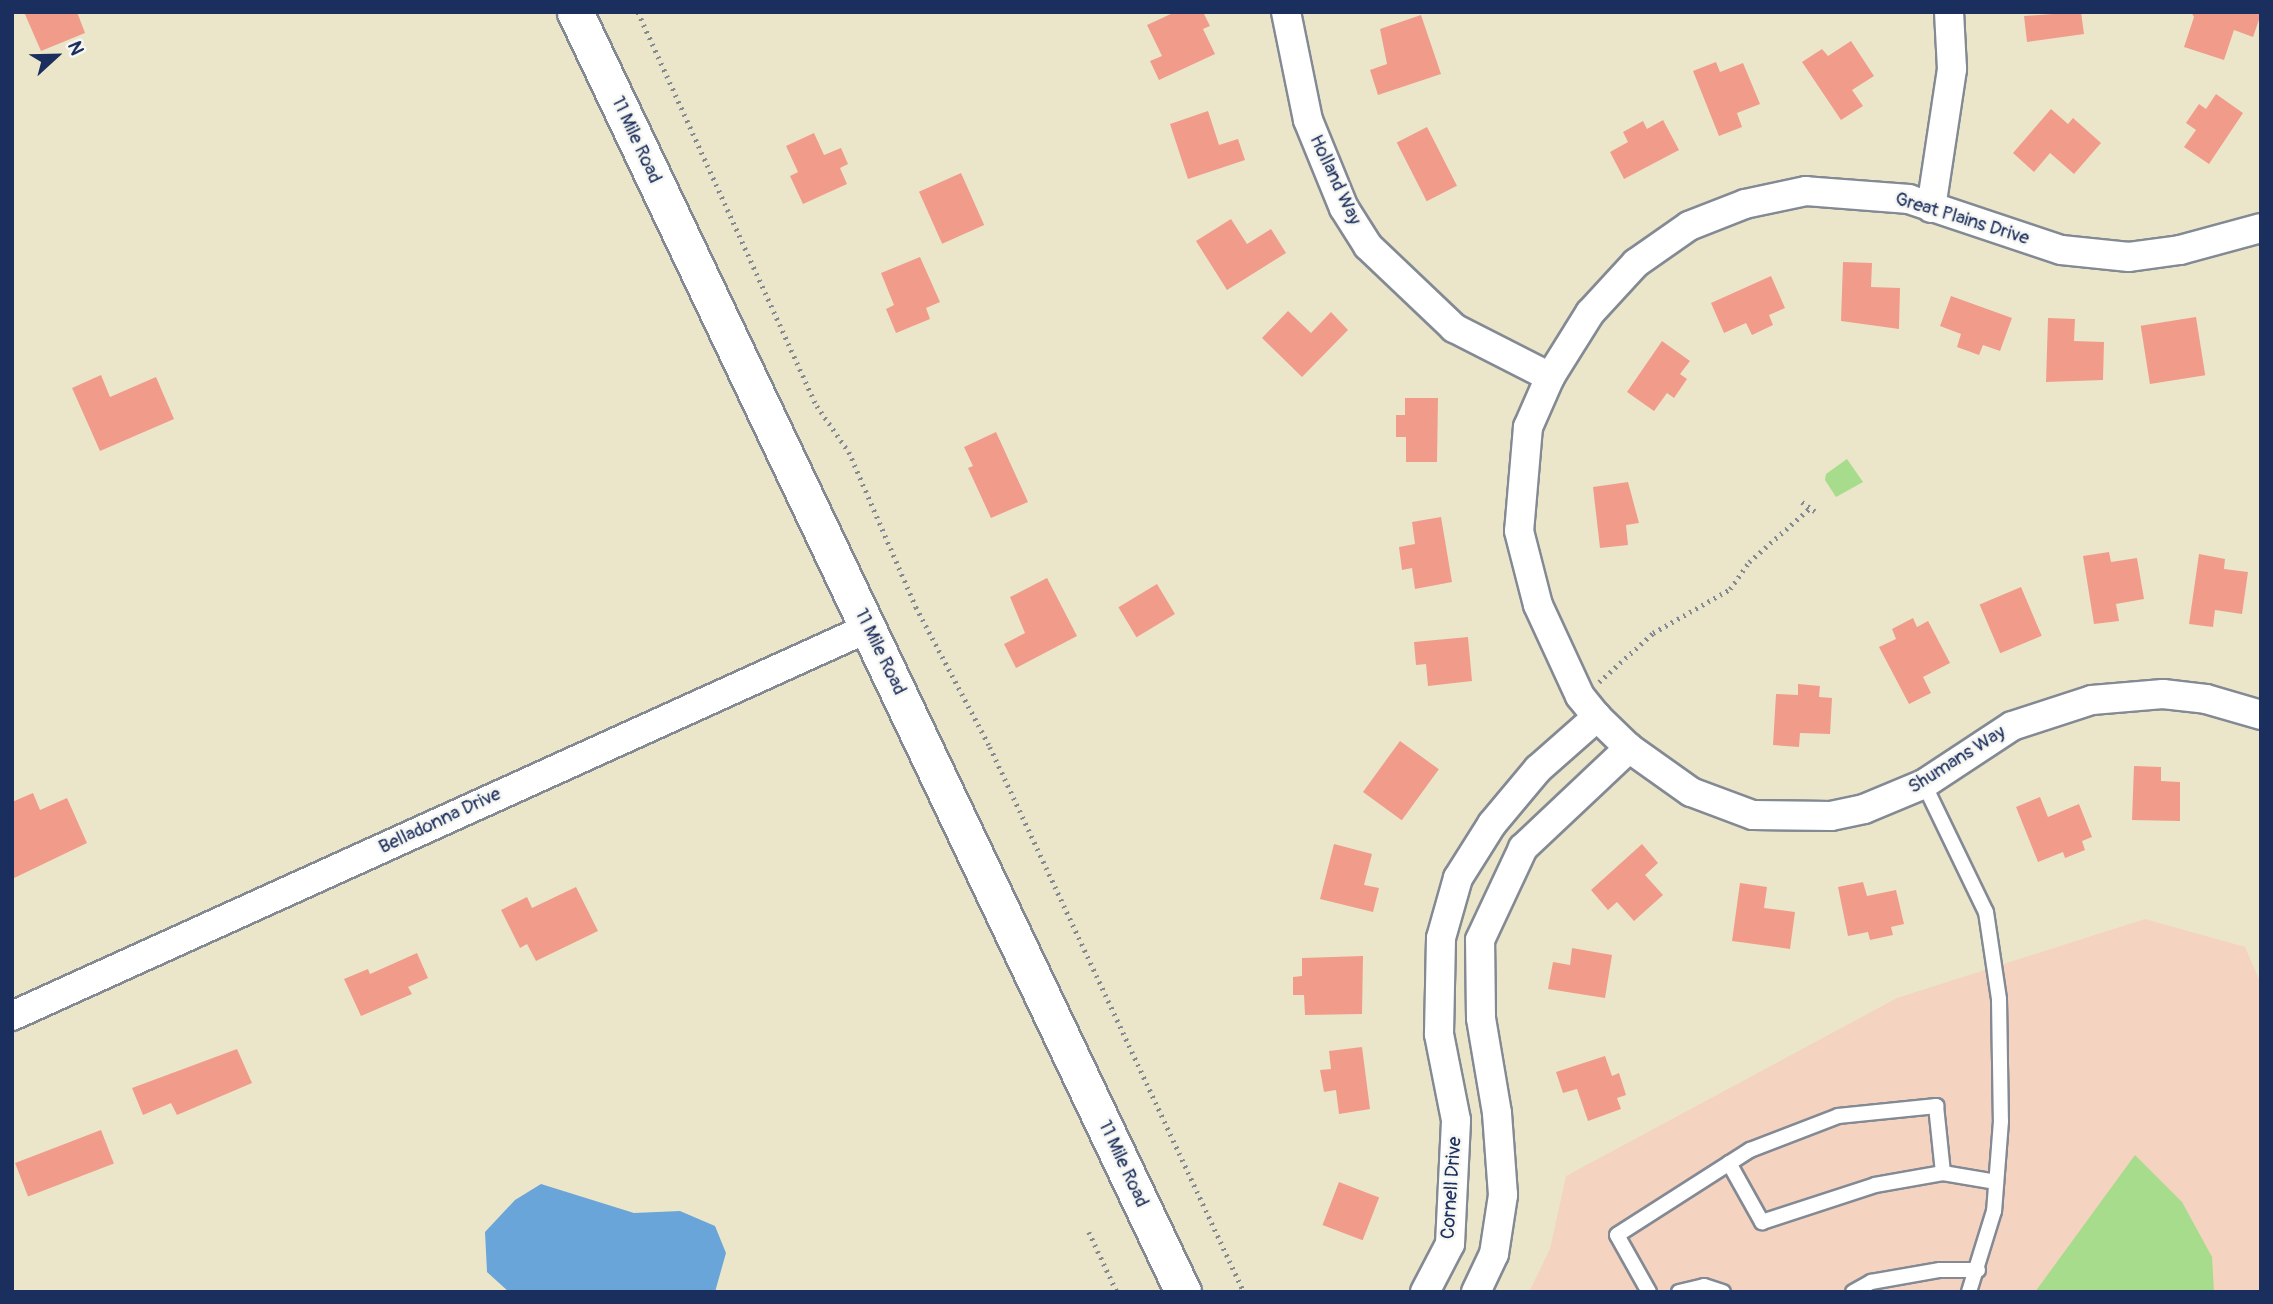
<!DOCTYPE html>
<style>
body{margin:0}
#map{position:relative;width:2273px;height:1304px;overflow:hidden;background:#ebe6ca;font-family:Pangolin,sans-serif}
div>[style]{position:absolute}
.built>*{inset:0;background:#f5d3c1}
.green>*{inset:0;background:#a6dc8c}
.water>*{inset:0;background:#6aa5da}
.building>*{inset:0;background:#f19c8a;transform-origin:0 0}
.path>*{height:4.5px;margin-top:-2.25px;transform-origin:0;background:repeating-linear-gradient(90deg,#838a94 0 2px,transparent 0 7px)}
.roads{filter:drop-shadow(2px 0 #838a94) drop-shadow(-2px 0 #838a94) drop-shadow(0 2px #838a94) drop-shadow(0 -2px #838a94)}
.service>*{height:14px;margin:-7px;padding:0 7px;transform-origin:7px;border-radius:7px;background:#fff}
.minor>*{height:28px;margin:-14px;padding:0 14px;transform-origin:14px;border-radius:14px;background:#fff}
.tertiary>*{height:35px;margin:-17.5px;padding:0 17.5px;transform-origin:17.5px;border-radius:17.5px;background:#fff}
span{translate:-50% -50%;white-space:nowrap;text-align:center;line-height:1.15;-webkit-text-stroke:5px #f6f6f2;paint-order:stroke}
.street-label{font-size:19px;color:#1b2f5e}
.frame{position:absolute;inset:0;border:14px solid #1b2f5e;pointer-events:none}
.north{position:absolute;left:21px;top:21px;width:70px;height:70px;-webkit-text-stroke:5px #f6f6f2;paint-order:stroke;rotate:68deg;font-size:19px;font-weight:700;line-height:28px;text-align:center;color:#1b2f5e}
.north::after{content:'';display:block;margin:auto;width:24px;height:32px;background:#1b2f5e;clip-path:polygon(50% 0,100% 100%,50% 72%,0 100%)}
</style>
<div id="map">
<div class="built">
<div style="clip-path:polygon(2145px 919px,2245px 947px,2261px 984px,2261px 1292px,1529px 1292px,1550px 1249px,1566px 1176px,1897px 998px)"></div>
</div>
<div class="green">
<div style="clip-path:polygon(1847px 459px,1863px 482px,1836px 497px,1825px 480px,1826px 474px)"></div>
<div style="clip-path:polygon(2135px 1155px,2182px 1202px,2212px 1257px,2214px 1292px,2035px 1292px)"></div>
</div>
<div class="water">
<div style="clip-path:polygon(541px 1184px,634px 1213px,680px 1211px,715px 1226px,726px 1253px,715px 1292px,509px 1292px,487px 1272px,485px 1232px,515px 1200px)"></div>
</div>
<div class="building">
<div style="clip-path:polygon(24px 12px,77px 12px,85px 33px,41px 51px)"></div>
<div style="clip-path:polygon(1175px 12px,1203px 12px,1210px 26px,1203px 29px,1215px 54px,1159px 80px,1150px 61px,1162px 56px,1147px 25px)"></div>
<div style="clip-path:polygon(2081px 12px,2084px 34px,2027px 42px,2024px 16px)"></div>
<div style="clip-path:polygon(2191px 12px,2261px 12px,2261px 14px,2253px 37px,2234px 30px,2224px 60px,2184px 47px,2194px 17px)"></div>
<div style="clip-path:polygon(1421px 15px,1441px 74px,1378px 95px,1370px 70px,1387px 64px,1380px 29px)"></div>
<div style="clip-path:polygon(1851px 41px,1874px 76px,1852px 90px,1863px 106px,1841px 120px,1802px 62px,1822px 49px,1828px 56px)"></div>
<div style="clip-path:polygon(1716px 62px,1720px 72px,1743px 63px,1760px 104px,1737px 113px,1742px 127px,1719px 136px,1693px 71px)"></div>
<div style="clip-path:polygon(2216px 94px,2243px 113px,2209px 164px,2184px 147px,2196px 130px,2186px 123px,2199px 104px,2206px 109px)"></div>
<div style="clip-path:polygon(2051px 109px,2068px 124px,2073px 118px,2101px 143px,2074px 174px,2050px 153px,2034px 172px,2013px 153px)"></div>
<div style="clip-path:polygon(1208px 111px,1219px 145px,1238px 139px,1245px 160px,1188px 179px,1170px 124px)"></div>
<div style="clip-path:polygon(1663px 120px,1679px 150px,1624px 179px,1610px 152px,1628px 142px,1623px 132px,1643px 121px,1647px 129px)"></div>
<div style="left:1427px;top:127px;width:66px;height:34px;rotate:63deg"></div>
<div style="clip-path:polygon(814px 133px,824px 155px,841px 148px,848px 164px,840px 168px,847px 184px,803px 204px,790px 176px,798px 172px,786px 146px)"></div>
<div style="left:961px;top:173px;width:57px;height:46px;rotate:66deg"></div>
<div style="clip-path:polygon(1231px 219px,1247px 244px,1271px 229px,1286px 253px,1227px 290px,1196px 241px)"></div>
<div style="clip-path:polygon(920px 257px,940px 302px,926px 308px,930px 319px,896px 333px,886px 309px,894px 305px,881px 273px)"></div>
<div style="clip-path:polygon(1843px 262px,1872px 263px,1871px 287px,1900px 288px,1899px 329px,1841px 321px)"></div>
<div style="clip-path:polygon(1771px 276px,1785px 308px,1769px 315px,1773px 325px,1752px 335px,1746px 323px,1724px 333px,1711px 303px)"></div>
<div style="clip-path:polygon(1951px 296px,2012px 318px,2000px 351px,1983px 345px,1979px 355px,1957px 347px,1961px 334px,1940px 326px)"></div>
<div style="clip-path:polygon(1288px 311px,1311px 333px,1331px 312px,1348px 330px,1302px 377px,1262px 338px)"></div>
<div style="left:2196px;top:317px;width:59px;height:56px;rotate:81deg"></div>
<div style="clip-path:polygon(2048px 318px,2075px 319px,2074px 341px,2104px 342px,2103px 380px,2046px 382px)"></div>
<div style="clip-path:polygon(1662px 341px,1690px 361px,1680px 374px,1687px 379px,1674px 398px,1667px 393px,1654px 411px,1627px 392px)"></div>
<div style="clip-path:polygon(101px 375px,110px 397px,156px 377px,174px 419px,100px 451px,72px 388px)"></div>
<div style="clip-path:polygon(1405px 398px,1438px 398px,1437px 462px,1406px 462px,1406px 437px,1396px 437px,1396px 415px,1405px 415px)"></div>
<div style="clip-path:polygon(996px 432px,1028px 502px,991px 518px,968px 468px,973px 466px,964px 447px)"></div>
<div style="clip-path:polygon(1628px 482px,1639px 523px,1626px 525px,1628px 545px,1600px 548px,1593px 487px)"></div>
<div style="clip-path:polygon(1441px 517px,1452px 582px,1415px 589px,1412px 568px,1402px 570px,1399px 547px,1415px 544px,1412px 522px)"></div>
<div style="clip-path:polygon(2109px 552px,2111px 562px,2137px 558px,2144px 599px,2116px 604px,2119px 621px,2094px 624px,2083px 556px)"></div>
<div style="clip-path:polygon(2199px 554px,2225px 559px,2224px 569px,2248px 572px,2242px 614px,2215px 610px,2213px 627px,2189px 624px)"></div>
<div style="clip-path:polygon(1047px 578px,1077px 636px,1016px 668px,1004px 644px,1025px 633px,1010px 597px)"></div>
<div style="left:1157px;top:584px;width:35px;height:45px;rotate:59deg"></div>
<div style="left:2021px;top:587px;width:53px;height:45px;rotate:67deg"></div>
<div style="clip-path:polygon(1913px 618px,1917px 627px,1928px 621px,1950px 663px,1923px 677px,1931px 693px,1909px 704px,1879px 647px,1896px 639px,1892px 629px)"></div>
<div style="clip-path:polygon(1468px 637px,1472px 681px,1428px 686px,1426px 664px,1416px 665px,1414px 642px)"></div>
<div style="clip-path:polygon(1798px 684px,1820px 686px,1819px 697px,1832px 698px,1830px 734px,1800px 733px,1799px 747px,1773px 745px,1776px 694px,1798px 695px)"></div>
<div style="left:1400px;top:741px;width:48px;height:63px;rotate:36deg"></div>
<div style="clip-path:polygon(2134px 766px,2161px 767px,2161px 781px,2180px 782px,2180px 821px,2132px 820px)"></div>
<div style="clip-path:polygon(33px 793px,40px 810px,67px 798px,87px 843px,12px 879px,12px 802px)"></div>
<div style="clip-path:polygon(2040px 797px,2048px 817px,2079px 804px,2092px 837px,2082px 841px,2085px 850px,2065px 858px,2063px 852px,2038px 862px,2016px 807px)"></div>
<div style="clip-path:polygon(1334px 844px,1372px 854px,1364px 885px,1379px 888px,1373px 912px,1320px 899px)"></div>
<div style="clip-path:polygon(1642px 844px,1658px 863px,1645px 875px,1663px 895px,1634px 921px,1617px 902px,1608px 910px,1591px 890px)"></div>
<div style="clip-path:polygon(1863px 882px,1867px 896px,1896px 890px,1904px 924px,1891px 927px,1893px 935px,1870px 940px,1868px 932px,1848px 936px,1838px 887px)"></div>
<div style="clip-path:polygon(1740px 883px,1767px 887px,1764px 908px,1795px 912px,1790px 949px,1732px 941px)"></div>
<div style="clip-path:polygon(576px 887px,598px 931px,536px 961px,527px 944px,520px 948px,501px 910px,527px 897px,532px 908px)"></div>
<div style="clip-path:polygon(1572px 948px,1612px 955px,1605px 998px,1548px 989px,1553px 962px,1570px 965px)"></div>
<div style="clip-path:polygon(417px 953px,428px 978px,408px 987px,412px 994px,361px 1016px,344px 979px,368px 969px,370px 974px)"></div>
<div style="clip-path:polygon(1363px 956px,1362px 1014px,1305px 1015px,1304px 995px,1293px 995px,1293px 977px,1302px 976px,1302px 958px)"></div>
<div style="clip-path:polygon(1362px 1047px,1370px 1109px,1339px 1114px,1336px 1090px,1324px 1092px,1320px 1070px,1331px 1069px,1329px 1051px)"></div>
<div style="clip-path:polygon(237px 1049px,252px 1083px,177px 1115px,171px 1103px,143px 1115px,132px 1088px)"></div>
<div style="clip-path:polygon(1605px 1056px,1612px 1076px,1619px 1073px,1626px 1095px,1617px 1098px,1621px 1109px,1588px 1121px,1577px 1089px,1563px 1093px,1556px 1072px)"></div>
<div style="left:101px;top:1130px;width:36px;height:92px;rotate:69deg"></div>
<div style="left:1339px;top:1182px;width:43px;height:46px;rotate:21deg"></div>
</div>
<div class="path">
<div style="left:638px;top:12px;width:433px;rotate:65.6deg"></div>
<div style="left:817px;top:406px;width:56px;rotate:55.2deg"></div>
<div style="left:849px;top:452px;width:169px;rotate:66.6deg"></div>
<div style="left:916px;top:607px;width:158px;rotate:62.1deg"></div>
<div style="left:990px;top:747px;width:601px;rotate:65.01deg"></div>
<div style="left:1802px;top:502px;width:16px;rotate:35deg"></div>
<div style="left:1599px;top:682px;width:73px;rotate:-42.2deg"></div>
<div style="left:1653px;top:633px;width:89px;rotate:-29.7deg"></div>
<div style="left:1730px;top:589px;width:33px;rotate:-55deg"></div>
<div style="left:1749px;top:562px;width:80px;rotate:-41.5deg"></div>
<div style="left:1089px;top:1232px;width:66px;rotate:65deg"></div>
</div>
<div class="roads">
<div class="service">
<div style="left:1924px;top:784px;width:142px;rotate:64.2deg"></div>
<div style="left:1986px;top:912px;width:88px;rotate:81.5deg"></div>
<div style="left:1999px;top:999px;width:122px;rotate:89.1deg"></div>
<div style="left:2001px;top:1121px;width:90px;rotate:94.4deg"></div>
<div style="left:1994px;top:1211px;width:85px;rotate:107.2deg"></div>
<div style="left:1729px;top:1163px;width:68px;rotate:60.8deg"></div>
<div style="left:1762px;top:1222px;width:119px;rotate:-18.1deg"></div>
<div style="left:1875px;top:1185px;width:69px;rotate:-10deg"></div>
<div style="left:1649px;top:1292px;width:65px;rotate:-119.3deg"></div>
<div style="left:1617px;top:1235px;width:158px;rotate:-32.6deg"></div>
<div style="left:1750px;top:1150px;width:94px;rotate:-21.1deg"></div>
<div style="left:1838px;top:1116px;width:99px;rotate:-5.8deg"></div>
<div style="left:1936px;top:1106px;width:67px;rotate:84deg"></div>
<div style="left:1943px;top:1173px;width:54px;rotate:9.6deg"></div>
<div style="left:1679px;top:1292px;width:26px;rotate:-13deg"></div>
<div style="left:1704px;top:1286px;width:20px;rotate:18deg"></div>
<div style="left:1853px;top:1292px;width:21px;rotate:-29deg"></div>
<div style="left:1871px;top:1282px;width:70px;rotate:-9.9deg"></div>
<div style="left:1940px;top:1270px;width:38px"></div>
</div>
<div class="minor">
<div style="left:1286px;top:12px;width:110px;rotate:78.5deg"></div>
<div style="left:1308px;top:120px;width:95px;rotate:67.8deg"></div>
<div style="left:1344px;top:208px;width:45px;rotate:57.7deg"></div>
<div style="left:1368px;top:246px;width:119px;rotate:43.6deg"></div>
<div style="left:1454px;top:328px;width:108px;rotate:27deg"></div>
<div style="left:1931px;top:208px;width:141px;rotate:-81.4deg"></div>
<div style="left:1952px;top:69px;width:57px;rotate:-93deg"></div>
<div style="left:2261px;top:228px;width:84px;rotate:164.8deg"></div>
<div style="left:2180px;top:250px;width:51px;rotate:172.2deg"></div>
<div style="left:2129px;top:257px;width:68px;rotate:-174.1deg"></div>
<div style="left:2061px;top:250px;width:160px;rotate:-161.5deg"></div>
<div style="left:1909px;top:199px;width:103px;rotate:-175.6deg"></div>
<div style="left:1806px;top:191px;width:62px;rotate:168deg"></div>
<div style="left:1745px;top:204px;width:60px;rotate:158.6deg"></div>
<div style="left:1689px;top:226px;width:65px;rotate:145.1deg"></div>
<div style="left:1636px;top:263px;width:68px;rotate:132.6deg"></div>
<div style="left:1590px;top:313px;width:75px;rotate:122deg"></div>
<div style="left:1550px;top:377px;width:55px;rotate:113.7deg"></div>
<div style="left:1528px;top:427px;width:104px;rotate:94.9deg"></div>
<div style="left:1519px;top:531px;width:76px;rotate:75.6deg"></div>
<div style="left:1538px;top:605px;width:100px;rotate:65.2deg"></div>
<div style="left:1580px;top:696px;width:27px;rotate:51deg"></div>
<div style="left:1597px;top:717px;width:45px;rotate:44.1deg"></div>
<div style="left:1629px;top:748px;width:76px;rotate:35.4deg"></div>
<div style="left:1691px;top:792px;width:66px;rotate:20.4deg"></div>
<div style="left:1753px;top:815px;width:78px;rotate:0.7deg"></div>
<div style="left:1831px;top:816px;width:34px;rotate:-12deg"></div>
<div style="left:1864px;top:809px;width:65px;rotate:-22.6deg"></div>
<div style="left:1924px;top:784px;width:105px;rotate:-33.4deg"></div>
<div style="left:2012px;top:726px;width:84px;rotate:-18deg"></div>
<div style="left:2092px;top:700px;width:71px;rotate:-4.8deg"></div>
<div style="left:2163px;top:694px;width:43px;rotate:6.6deg"></div>
<div style="left:2206px;top:699px;width:57px;rotate:16.2deg"></div>
<div style="left:12px;top:1016px;width:940px;rotate:-24.38deg"></div>
<div style="left:1425px;top:1292px;width:54px;rotate:-62.5deg"></div>
<div style="left:1450px;top:1244px;width:124px;rotate:-87.2deg"></div>
<div style="left:1456px;top:1120px;width:88px;rotate:-101.2deg"></div>
<div style="left:1439px;top:1034px;width:96px;rotate:-88.8deg"></div>
<div style="left:1441px;top:938px;width:62px;rotate:-74.2deg"></div>
<div style="left:1458px;top:878px;width:64px;rotate:-57.8deg"></div>
<div style="left:1492px;top:824px;width:72px;rotate:-50.1deg"></div>
<div style="left:1538px;top:769px;width:79px;rotate:-41.4deg"></div>
<div style="left:1476px;top:1292px;width:42px;rotate:-64.7deg"></div>
<div style="left:1494px;top:1254px;width:60px;rotate:-81.3deg"></div>
<div style="left:1503px;top:1195px;width:82px;rotate:-94.2deg"></div>
<div style="left:1497px;top:1113px;width:96px;rotate:-99.6deg"></div>
<div style="left:1481px;top:1018px;width:78px;rotate:-90.7deg"></div>
<div style="left:1480px;top:940px;width:102px;rotate:-64.9deg"></div>
<div style="left:1523px;top:848px;width:146px;rotate:-43.3deg"></div>
</div>
<div class="tertiary">
<div style="left:575px;top:12px;width:1417px;rotate:64.59deg"></div>
</div>
</div>
<div class="street-label">
<span style="left:636px;top:140px;rotate:65deg">11 Mile Road</span>
<span style="left:1335px;top:180px;rotate:65deg">Holland Way</span>
<span style="left:1962px;top:219px;rotate:17deg">Great Plains Drive</span>
<span style="left:880px;top:652px;rotate:64deg">11 Mile Road</span>
<span style="left:1957px;top:760px;rotate:-32deg">Shumans Way</span>
<span style="left:440px;top:821px;rotate:-25deg">Belladonna Drive</span>
<span style="left:1123px;top:1164px;rotate:65deg">11 Mile Road</span>
<span style="left:1452px;top:1188px;rotate:-86deg">Cornell Drive</span>
</div>
<div class="frame"></div>
<div class="north">N</div>
</div>
